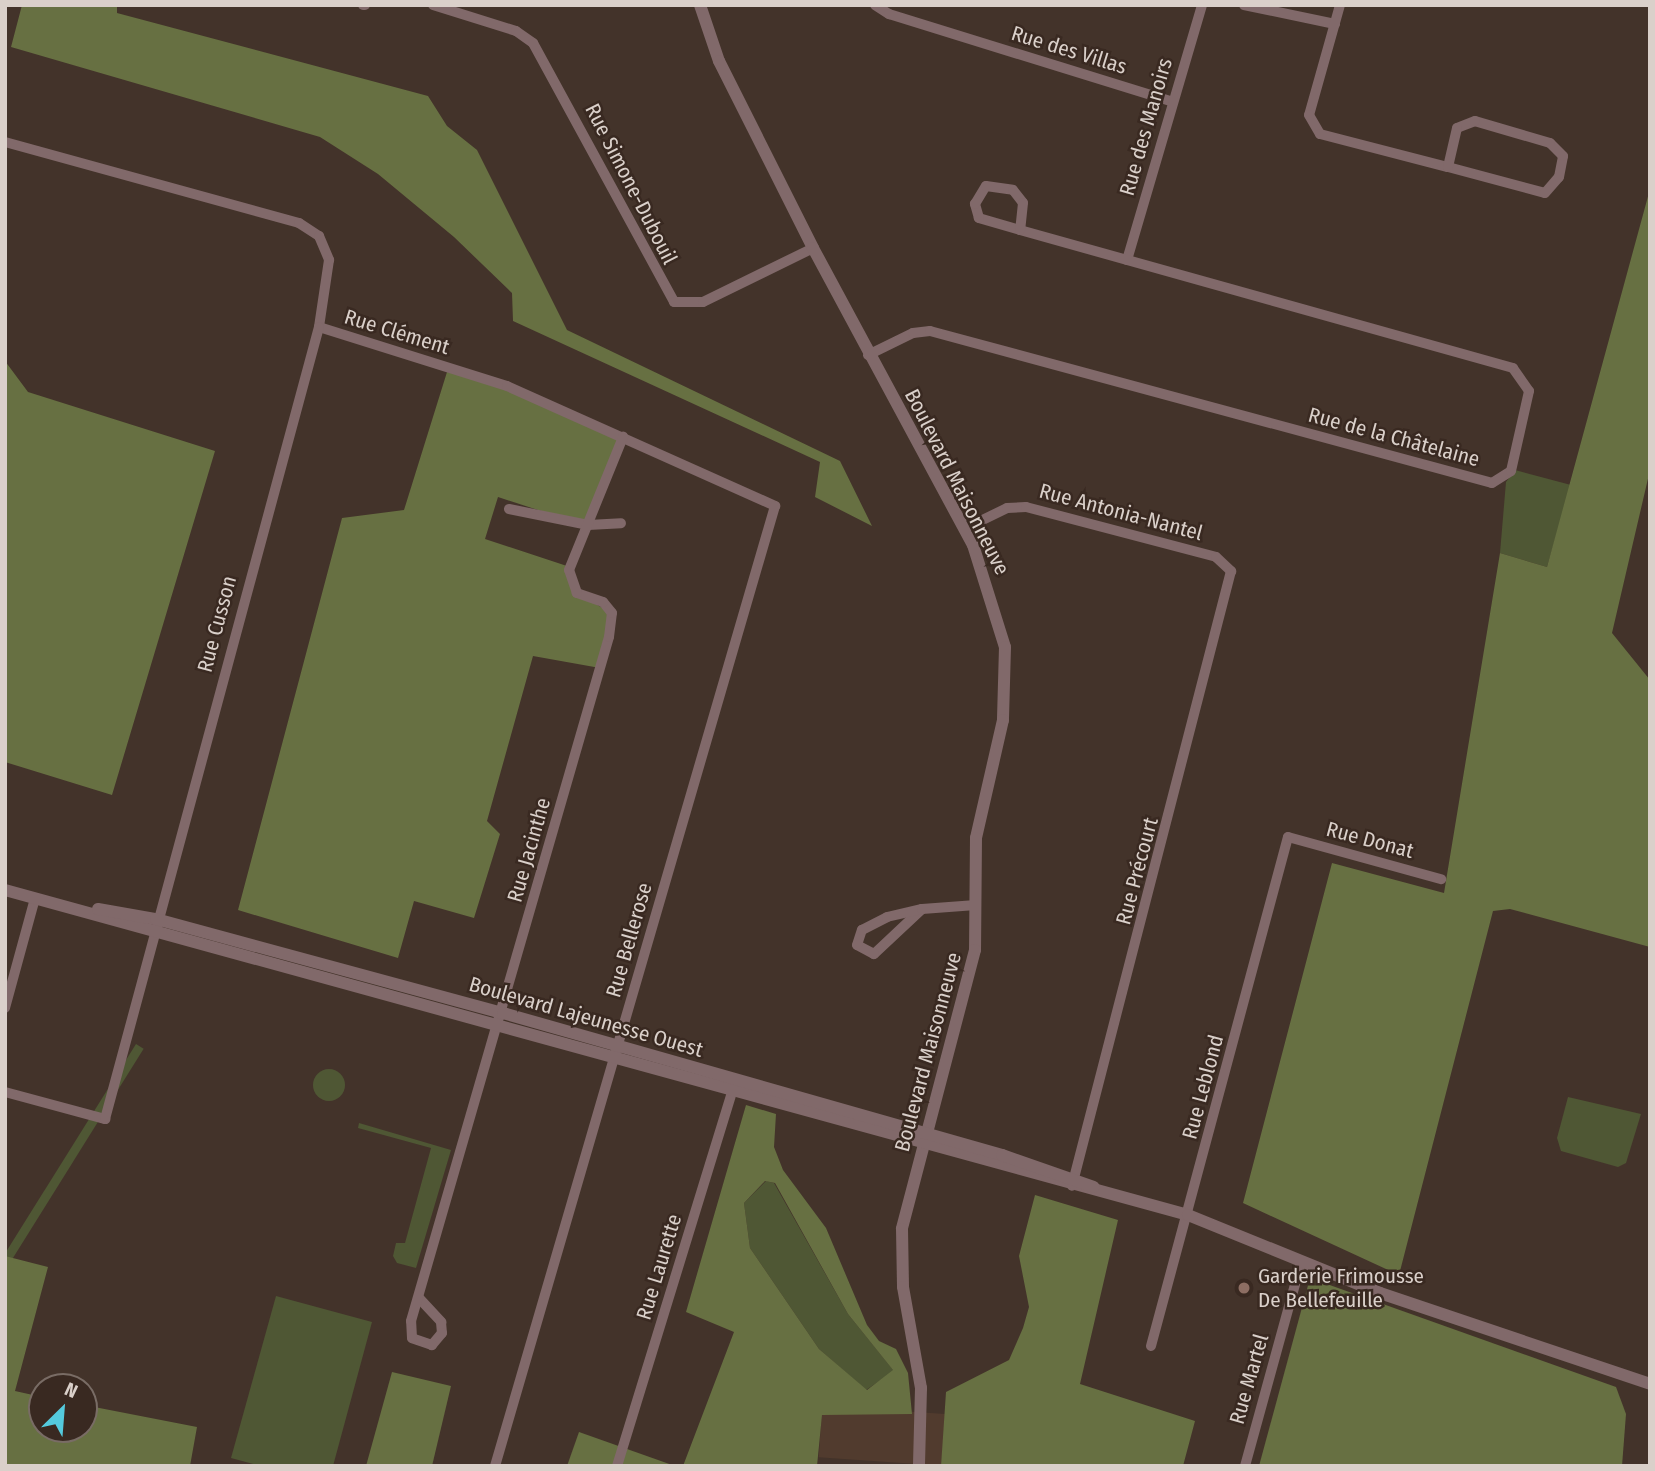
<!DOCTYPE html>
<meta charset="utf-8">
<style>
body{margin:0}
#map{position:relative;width:1655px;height:1471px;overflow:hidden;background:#43332a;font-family:"Fira Sans Condensed",sans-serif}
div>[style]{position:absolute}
.built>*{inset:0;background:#513b2e;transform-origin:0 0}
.green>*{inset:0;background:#4f5734;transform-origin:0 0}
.round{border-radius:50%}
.forest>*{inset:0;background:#677042}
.minor>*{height:10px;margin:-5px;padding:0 5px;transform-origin:5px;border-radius:5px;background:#81696a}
.tertiary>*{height:12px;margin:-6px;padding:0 6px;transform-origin:6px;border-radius:6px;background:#81696a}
.dots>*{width:19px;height:19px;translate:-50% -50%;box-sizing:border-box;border:4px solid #392921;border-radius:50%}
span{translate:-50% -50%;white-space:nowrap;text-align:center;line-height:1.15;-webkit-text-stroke:5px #392921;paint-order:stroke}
.street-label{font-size:21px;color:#dad0ca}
.poi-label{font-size:21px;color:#dad0ca}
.left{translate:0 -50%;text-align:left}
.frame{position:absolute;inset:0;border:7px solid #dad0ca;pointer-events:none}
.north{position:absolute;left:28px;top:1373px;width:70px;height:70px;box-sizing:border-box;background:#392921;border:2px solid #796c65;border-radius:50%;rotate:25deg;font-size:19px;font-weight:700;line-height:28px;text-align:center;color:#dad0ca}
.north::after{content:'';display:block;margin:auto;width:24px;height:32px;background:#54cadd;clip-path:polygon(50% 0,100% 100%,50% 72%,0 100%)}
</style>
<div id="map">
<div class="built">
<div style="left:945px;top:1414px;width:52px;height:123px;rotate:94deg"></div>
</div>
<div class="green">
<div style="clip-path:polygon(1515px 470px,1571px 485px,1547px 567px,1500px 553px,1506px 482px)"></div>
<div style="left:136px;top:1044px;width:9px;height:251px;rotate:32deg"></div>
<div class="round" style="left:313px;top:1069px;width:32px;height:32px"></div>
<div style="clip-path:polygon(1568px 1097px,1641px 1114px,1626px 1163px,1618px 1167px,1561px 1151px,1557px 1138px)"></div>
<div style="clip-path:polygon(359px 1123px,451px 1150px,416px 1268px,397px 1263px,393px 1256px,396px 1243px,405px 1243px,431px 1148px,358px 1128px)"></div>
<div style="clip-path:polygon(766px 1181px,774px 1183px,848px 1314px,894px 1371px,866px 1390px,819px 1349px,750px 1248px,744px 1203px)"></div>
<div style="clip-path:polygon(276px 1296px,372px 1322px,333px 1466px,261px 1466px,231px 1458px)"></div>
</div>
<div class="forest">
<div style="clip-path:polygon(22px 5px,117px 5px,117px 13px,428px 96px,447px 126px,477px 150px,567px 330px,840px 461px,872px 526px,815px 497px,820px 462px,513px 321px,512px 293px,454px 237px,378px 174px,320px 137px,11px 47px)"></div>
<div style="clip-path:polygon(1650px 189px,1650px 470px,1612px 633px,1650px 680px,1650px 947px,1510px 909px,1493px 911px,1399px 1275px,1243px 1203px,1332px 863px,1444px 893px,1500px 553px,1547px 567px)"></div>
<div style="clip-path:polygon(5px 361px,28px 392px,215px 451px,112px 795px,5px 762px)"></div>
<div style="clip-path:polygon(447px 372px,504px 385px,623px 437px,584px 525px,498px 497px,485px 539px,570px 567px,579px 594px,611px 613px,600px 668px,533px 656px,487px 821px,500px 834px,474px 918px,414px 901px,398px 958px,238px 910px,342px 518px,404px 510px)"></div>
<div style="clip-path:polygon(evenodd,746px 1105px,776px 1114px,774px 1147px,783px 1170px,826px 1228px,867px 1325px,879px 1341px,896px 1349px,908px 1373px,912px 1414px,822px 1415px,817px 1466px,683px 1466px,734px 1332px,686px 1312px,746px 1105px,765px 1181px,775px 1183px,848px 1314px,893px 1370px,867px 1390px,819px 1349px,750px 1248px,744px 1203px,765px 1181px)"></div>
<div style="clip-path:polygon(1035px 1195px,1118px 1220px,1080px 1384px,1195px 1421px,1183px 1466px,941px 1466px,946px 1392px,1009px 1360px,1023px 1328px,1029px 1307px,1019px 1256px)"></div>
<div style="clip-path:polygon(5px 1256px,48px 1267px,15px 1391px,42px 1397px,42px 1429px,84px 1429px,84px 1405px,197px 1427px,190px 1466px,5px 1466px)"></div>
<div style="clip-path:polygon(1310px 1278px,1616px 1387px,1626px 1414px,1622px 1466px,1259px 1466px)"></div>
<div style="clip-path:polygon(392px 1372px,451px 1386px,432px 1466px,366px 1466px)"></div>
<div style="clip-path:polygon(579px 1432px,675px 1466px,567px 1466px)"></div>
</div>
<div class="minor">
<div style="left:363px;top:5px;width:2px"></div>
<div style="left:433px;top:5px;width:87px;rotate:17.4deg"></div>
<div style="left:516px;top:31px;width:21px;rotate:35deg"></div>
<div style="left:533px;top:43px;width:295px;rotate:61.4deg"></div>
<div style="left:674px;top:302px;width:29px"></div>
<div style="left:703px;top:302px;width:123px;rotate:-26.1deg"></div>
<div style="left:875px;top:5px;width:17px;rotate:33deg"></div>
<div style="left:889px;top:14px;width:297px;rotate:17.2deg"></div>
<div style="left:1244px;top:5px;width:93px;rotate:11.8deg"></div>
<div style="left:1340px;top:5px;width:114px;rotate:105.7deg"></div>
<div style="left:1309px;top:115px;width:22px;rotate:60deg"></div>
<div style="left:1320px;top:134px;width:132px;rotate:14.5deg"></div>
<div style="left:1448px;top:167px;width:100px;rotate:15deg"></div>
<div style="left:1545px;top:193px;width:21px;rotate:-49deg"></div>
<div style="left:1559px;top:177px;width:21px;rotate:-79deg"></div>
<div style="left:1563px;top:156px;width:18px;rotate:-135deg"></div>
<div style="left:1550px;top:143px;width:78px;rotate:-163.7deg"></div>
<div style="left:1475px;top:121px;width:19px;rotate:159deg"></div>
<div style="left:1457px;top:128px;width:40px;rotate:103deg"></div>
<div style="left:5px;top:142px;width:305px;rotate:15.4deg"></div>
<div style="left:299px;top:223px;width:24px;rotate:33deg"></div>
<div style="left:319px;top:236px;width:26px;rotate:67deg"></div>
<div style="left:329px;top:260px;width:68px;rotate:98.5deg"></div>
<div style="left:319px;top:327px;width:197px;rotate:17.4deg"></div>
<div style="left:507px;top:386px;width:294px;rotate:24.1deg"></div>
<div style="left:775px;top:506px;width:1000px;rotate:106.26deg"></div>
<div style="left:1127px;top:260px;width:266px;rotate:-73.6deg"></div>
<div style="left:868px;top:355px;width:50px;rotate:-26.1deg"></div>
<div style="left:913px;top:333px;width:17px;rotate:-7deg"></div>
<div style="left:930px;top:331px;width:582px;rotate:15.13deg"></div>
<div style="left:1492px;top:483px;width:22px;rotate:-32deg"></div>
<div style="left:1511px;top:471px;width:82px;rotate:-77.3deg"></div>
<div style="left:1529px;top:391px;width:28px;rotate:-125deg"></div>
<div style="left:1513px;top:368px;width:512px;rotate:-164.36deg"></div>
<div style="left:1020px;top:230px;width:43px;rotate:-163.7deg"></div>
<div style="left:979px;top:218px;width:15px;rotate:-106deg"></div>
<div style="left:975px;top:204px;width:21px;rotate:-59deg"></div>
<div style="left:986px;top:186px;width:27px;rotate:8deg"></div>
<div style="left:1013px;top:190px;width:16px;rotate:52deg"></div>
<div style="left:1023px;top:203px;width:27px;rotate:96deg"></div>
<div style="left:509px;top:509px;width:81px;rotate:11.4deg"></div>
<div style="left:588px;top:525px;width:33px;rotate:-3deg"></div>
<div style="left:964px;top:529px;width:48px;rotate:-26deg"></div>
<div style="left:1007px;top:508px;width:19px;rotate:-3deg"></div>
<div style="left:1026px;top:507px;width:196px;rotate:14.7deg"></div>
<div style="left:1216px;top:557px;width:21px;rotate:43deg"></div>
<div style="left:1231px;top:571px;width:635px;rotate:104.5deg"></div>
<div style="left:922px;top:909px;width:66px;rotate:136.8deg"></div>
<div style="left:874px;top:954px;width:19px;rotate:-152deg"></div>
<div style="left:857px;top:945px;width:16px;rotate:-72deg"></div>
<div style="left:862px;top:930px;width:28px;rotate:-27deg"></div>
<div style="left:887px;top:917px;width:36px;rotate:-13deg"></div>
<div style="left:922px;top:909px;width:54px;rotate:-4.2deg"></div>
<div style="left:5px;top:1008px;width:114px;rotate:-74.7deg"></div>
<div style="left:5px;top:1092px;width:104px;rotate:15.1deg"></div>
<div style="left:105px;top:1119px;width:820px;rotate:-74.88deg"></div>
<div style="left:419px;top:1298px;width:33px;rotate:47deg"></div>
<div style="left:441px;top:1322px;width:11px;rotate:85deg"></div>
<div style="left:442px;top:1333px;width:16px;rotate:130deg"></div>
<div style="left:432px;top:1345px;width:21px;rotate:-161deg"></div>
<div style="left:412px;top:1338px;width:17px;rotate:-93deg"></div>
<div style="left:411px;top:1321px;width:712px;rotate:-73.86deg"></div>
<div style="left:609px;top:637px;width:24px;rotate:-83deg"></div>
<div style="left:612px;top:613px;width:14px;rotate:-129deg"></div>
<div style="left:603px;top:602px;width:28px;rotate:-161deg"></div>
<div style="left:577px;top:593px;width:24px;rotate:-109deg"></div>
<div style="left:569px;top:570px;width:144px;rotate:-67.9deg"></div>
<div style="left:1151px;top:1346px;width:527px;rotate:-74.94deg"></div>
<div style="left:1288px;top:837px;width:159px;rotate:15.4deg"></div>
<div style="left:617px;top:1466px;width:399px;rotate:-72.9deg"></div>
<div style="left:1245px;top:1466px;width:211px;rotate:-74.6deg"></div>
</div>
<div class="tertiary">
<div style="left:700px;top:5px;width:59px;rotate:71.3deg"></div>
<div style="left:719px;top:61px;width:209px;rotate:63.3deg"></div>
<div style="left:813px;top:248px;width:337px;rotate:61.7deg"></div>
<div style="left:973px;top:545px;width:107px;rotate:72.6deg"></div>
<div style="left:1005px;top:647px;width:73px;rotate:91.6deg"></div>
<div style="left:1003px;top:720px;width:121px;rotate:102.9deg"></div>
<div style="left:976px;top:838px;width:112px;rotate:90.5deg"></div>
<div style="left:975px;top:950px;width:288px;rotate:104.7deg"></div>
<div style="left:902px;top:1229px;width:58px;rotate:89deg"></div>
<div style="left:903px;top:1287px;width:103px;rotate:79.9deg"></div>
<div style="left:921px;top:1388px;width:78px;rotate:91.5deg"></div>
<div style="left:5px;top:890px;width:1227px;rotate:15.36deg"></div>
<div style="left:1188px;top:1215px;width:207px;rotate:22.1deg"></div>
<div style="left:1380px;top:1293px;width:285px;rotate:18.6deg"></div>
<div style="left:98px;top:909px;width:59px;rotate:9.8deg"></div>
<div style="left:156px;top:919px;width:360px;rotate:15.2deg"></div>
<div style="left:503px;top:1013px;width:519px;rotate:15.88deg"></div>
<div style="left:1002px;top:1155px;width:97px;rotate:19.2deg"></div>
</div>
<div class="dots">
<div style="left:1244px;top:1288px;background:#8d6e63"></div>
</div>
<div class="street-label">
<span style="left:1069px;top:50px;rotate:17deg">Rue des Villas</span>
<span style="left:1146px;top:127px;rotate:-74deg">Rue des Manoirs</span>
<span style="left:631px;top:184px;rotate:63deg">Rue Simone-Dubouil</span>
<span style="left:397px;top:332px;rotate:17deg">Rue Clément</span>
<span style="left:1394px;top:437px;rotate:15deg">Rue de la Châtelaine</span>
<span style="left:957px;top:482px;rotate:63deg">Boulevard Maisonneuve</span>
<span style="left:1121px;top:512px;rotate:15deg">Rue Antonia-Nantel</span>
<span style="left:217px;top:624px;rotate:-75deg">Rue Cusson</span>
<span style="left:1370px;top:840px;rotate:15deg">Rue Donat</span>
<span style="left:529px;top:850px;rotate:-74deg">Rue Jacinthe</span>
<span style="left:1137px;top:871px;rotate:-75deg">Rue Précourt</span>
<span style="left:629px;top:940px;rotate:-74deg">Rue Bellerose</span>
<span style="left:586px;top:1017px;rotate:16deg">Boulevard Lajeunesse Ouest</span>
<span style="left:928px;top:1052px;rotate:-75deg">Boulevard Maisonneuve</span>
<span style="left:1203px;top:1087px;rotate:-75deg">Rue Leblond</span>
<span style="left:659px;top:1267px;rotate:-73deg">Rue Laurette</span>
<span style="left:1249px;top:1379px;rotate:-74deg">Rue Martel</span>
</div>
<div class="poi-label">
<span class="left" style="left:1258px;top:1288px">Garderie Frimousse<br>De Bellefeuille</span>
</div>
<div class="frame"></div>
<div class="north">N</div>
</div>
